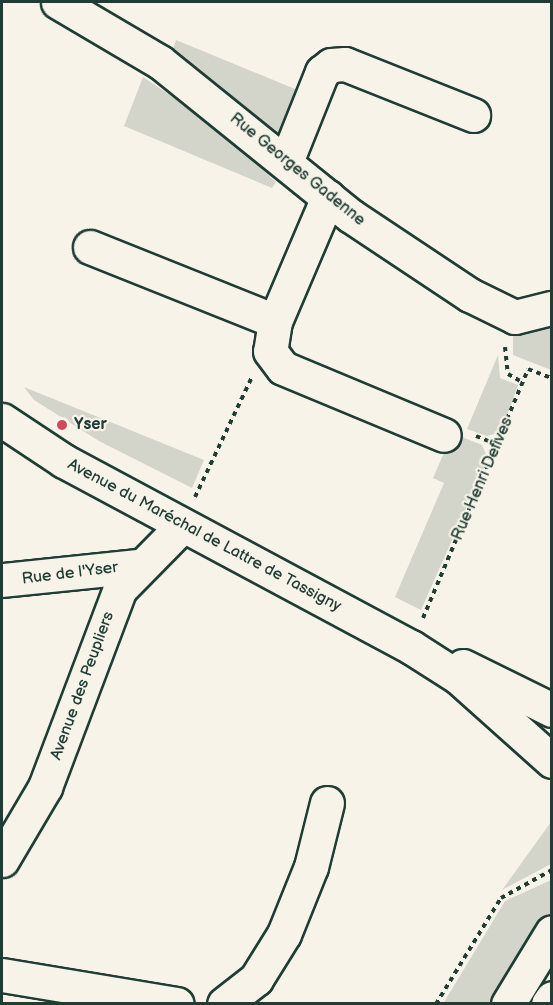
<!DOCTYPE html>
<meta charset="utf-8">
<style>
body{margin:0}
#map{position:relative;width:553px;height:1005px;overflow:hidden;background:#f7f3e8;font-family:"Balsamiq Sans",sans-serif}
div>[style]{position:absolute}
.green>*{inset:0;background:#d3d5ca}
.path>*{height:4px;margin-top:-2px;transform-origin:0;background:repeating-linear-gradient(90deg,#1f3d34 0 4.5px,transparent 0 9px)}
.roads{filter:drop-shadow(2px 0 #1f3d34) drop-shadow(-2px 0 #1f3d34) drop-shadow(0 2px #1f3d34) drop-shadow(0 -2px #1f3d34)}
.minor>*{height:33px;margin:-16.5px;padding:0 16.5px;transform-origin:16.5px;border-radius:16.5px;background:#f7f3e8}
.major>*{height:33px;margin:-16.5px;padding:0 16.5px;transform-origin:16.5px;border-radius:16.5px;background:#f7f3e8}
.dots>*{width:16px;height:16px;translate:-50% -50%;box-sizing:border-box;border:3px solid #f7f3e8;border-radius:50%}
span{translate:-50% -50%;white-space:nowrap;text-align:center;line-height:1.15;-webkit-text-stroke:4.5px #f7f3e8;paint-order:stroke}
.street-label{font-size:16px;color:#1f3d34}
.poi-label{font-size:16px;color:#1f3d34;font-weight:700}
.left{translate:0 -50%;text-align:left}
.frame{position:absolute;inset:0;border:3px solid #1f3d34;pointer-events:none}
</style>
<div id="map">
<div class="green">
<div style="clip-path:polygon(176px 40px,300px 91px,281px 140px,171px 55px)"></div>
<div style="clip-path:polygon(143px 77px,209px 121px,276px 182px,272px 188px,124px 126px)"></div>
<div style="clip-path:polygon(551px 320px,551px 370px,513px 355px,513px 326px)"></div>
<div style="clip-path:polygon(498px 355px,500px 378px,518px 385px,501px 432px,487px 436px,467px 429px)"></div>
<div style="clip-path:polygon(24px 387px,204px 460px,192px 488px,99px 441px,34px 400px)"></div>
<div style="clip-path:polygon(462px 437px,482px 445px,488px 459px,421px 610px,395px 597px,444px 483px,433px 478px,450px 439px)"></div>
<div style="clip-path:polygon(551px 822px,551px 864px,502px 890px)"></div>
<div style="clip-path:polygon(551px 880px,551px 912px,491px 1003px,443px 1004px,505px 901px)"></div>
</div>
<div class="path">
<div style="left:505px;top:347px;width:27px;rotate:84deg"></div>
<div style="left:508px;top:374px;width:16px;rotate:30deg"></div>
<div style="left:476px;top:436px;width:24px;rotate:22deg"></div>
<div style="left:195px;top:497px;width:131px;rotate:-64.6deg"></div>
<div style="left:423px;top:618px;width:270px;rotate:-67.1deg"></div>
<div style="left:528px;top:369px;width:26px;rotate:21deg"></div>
<div style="left:436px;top:1004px;width:124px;rotate:-58.5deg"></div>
<div style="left:501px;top:898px;width:58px;rotate:-28.8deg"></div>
</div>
<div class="roads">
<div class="minor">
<div style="left:58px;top:2px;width:118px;rotate:30.5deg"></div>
<div style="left:160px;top:62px;width:245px;rotate:38.9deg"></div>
<div style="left:351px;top:216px;width:143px;rotate:33.6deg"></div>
<div style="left:470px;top:295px;width:50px;rotate:26.1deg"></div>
<div style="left:515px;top:317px;width:38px;rotate:-14deg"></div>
<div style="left:286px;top:162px;width:97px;rotate:-68.2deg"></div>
<div style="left:322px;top:72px;width:11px;rotate:-38deg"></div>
<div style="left:331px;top:65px;width:14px;rotate:-4deg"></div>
<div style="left:345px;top:64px;width:138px;rotate:21.7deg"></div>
<div style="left:328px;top:197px;width:135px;rotate:113.1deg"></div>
<div style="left:275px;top:321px;width:30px;rotate:99deg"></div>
<div style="left:270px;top:351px;width:21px;rotate:53deg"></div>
<div style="left:283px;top:368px;width:174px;rotate:22.6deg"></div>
<div style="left:90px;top:247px;width:199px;rotate:21.8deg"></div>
<div style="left:2px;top:580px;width:137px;rotate:-5.9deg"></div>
<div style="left:2px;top:860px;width:85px;rotate:-59.5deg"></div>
<div style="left:45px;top:787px;width:212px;rotate:-69.3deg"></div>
<div style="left:120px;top:589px;width:88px;rotate:-45.5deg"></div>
<div style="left:2px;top:975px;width:177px;rotate:9.4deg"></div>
<div style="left:224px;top:1004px;width:41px;rotate:-38deg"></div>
<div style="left:256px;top:979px;width:53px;rotate:-58.1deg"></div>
<div style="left:284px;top:934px;width:72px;rotate:-68.1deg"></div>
<div style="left:311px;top:867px;width:66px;rotate:-76deg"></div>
<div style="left:508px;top:1004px;width:84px;rotate:-58.6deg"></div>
<div style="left:548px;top:1004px;width:7px;rotate:-56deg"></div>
</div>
<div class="major">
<div style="left:2px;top:420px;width:74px;rotate:33.5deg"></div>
<div style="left:64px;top:461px;width:394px;rotate:28.2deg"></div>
<div style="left:411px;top:647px;width:56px;rotate:32.6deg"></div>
<div style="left:458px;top:677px;width:126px;rotate:41.8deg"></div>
<div style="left:463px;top:666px;width:99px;rotate:26.3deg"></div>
</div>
</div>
<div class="dots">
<div style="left:62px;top:425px;background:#d1495b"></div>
</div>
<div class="street-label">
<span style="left:297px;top:170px;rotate:39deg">Rue Georges Gadenne</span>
<span style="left:483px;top:479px;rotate:-67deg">Rue Henri Defives</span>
<span style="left:204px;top:536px;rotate:28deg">Avenue du Maréchal de Lattre de Tassigny</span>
<span style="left:70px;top:574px;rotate:-7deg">Rue de l'Yser</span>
<span style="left:83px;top:686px;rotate:-70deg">Avenue des Peupliers</span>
</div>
<div class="poi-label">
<span class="left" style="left:74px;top:425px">Yser</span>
</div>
<div class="frame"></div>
</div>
